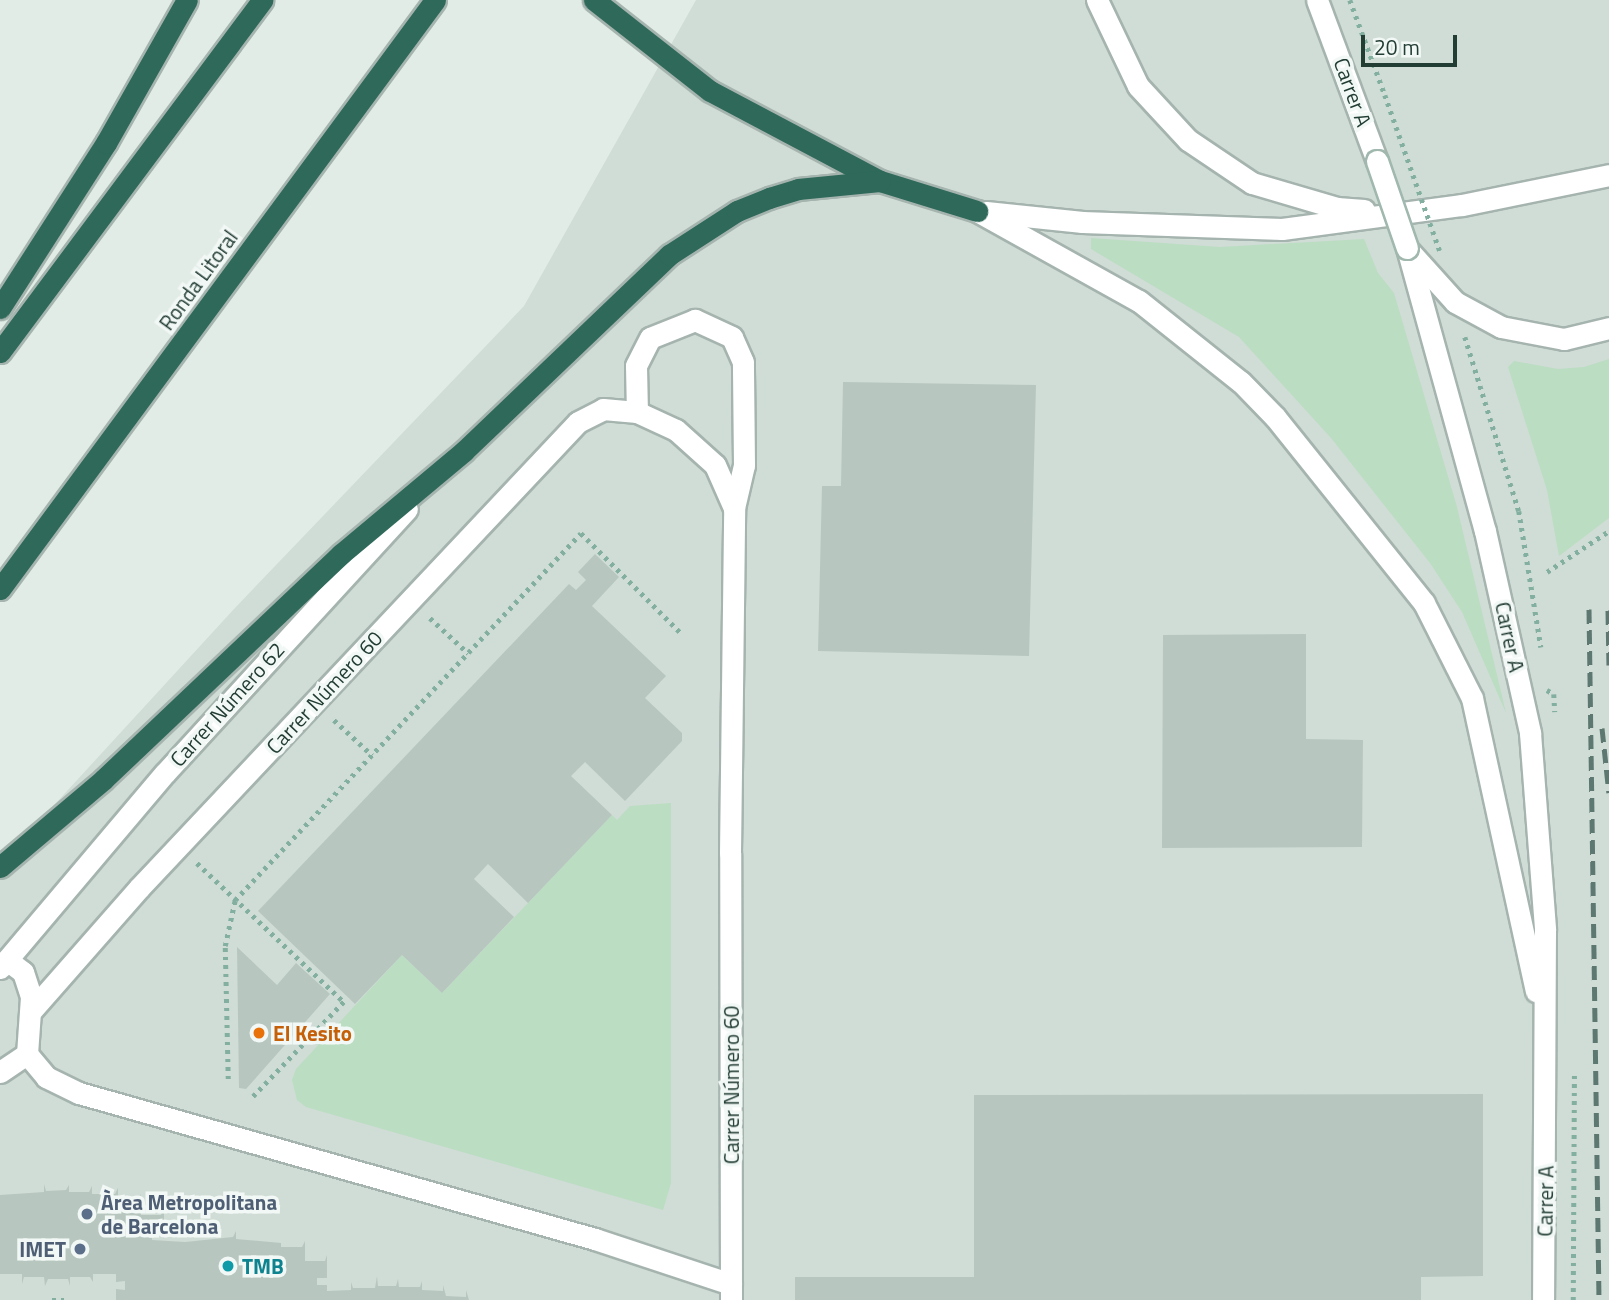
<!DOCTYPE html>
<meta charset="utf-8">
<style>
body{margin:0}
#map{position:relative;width:1609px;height:1300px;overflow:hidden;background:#e2ece7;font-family:"Titillium Web",sans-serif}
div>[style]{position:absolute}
.built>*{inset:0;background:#d0dcd6}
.green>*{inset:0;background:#bbddc2}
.building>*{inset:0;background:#b7c7c0}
.path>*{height:4.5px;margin-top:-2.25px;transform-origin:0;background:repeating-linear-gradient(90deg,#82af9f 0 3.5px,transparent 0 8.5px)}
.roads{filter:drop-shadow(2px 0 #a5b4ae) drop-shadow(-2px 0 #a5b4ae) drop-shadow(0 2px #a5b4ae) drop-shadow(0 -2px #a5b4ae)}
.street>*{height:21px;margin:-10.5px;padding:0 10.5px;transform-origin:10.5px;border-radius:10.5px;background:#fff}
.secondary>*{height:21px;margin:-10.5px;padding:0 10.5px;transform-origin:10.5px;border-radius:10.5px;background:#fff}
.highway>*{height:21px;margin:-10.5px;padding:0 10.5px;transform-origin:10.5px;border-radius:10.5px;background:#2e695a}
.rail>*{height:5px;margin-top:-2.5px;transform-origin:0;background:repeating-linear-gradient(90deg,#5c7870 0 14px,transparent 0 21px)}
.path-bridge>*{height:4.5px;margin-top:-2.25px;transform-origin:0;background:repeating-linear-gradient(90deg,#82af9f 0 3.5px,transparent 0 8.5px)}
.bridges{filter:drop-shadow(2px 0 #a0b8ae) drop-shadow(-2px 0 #a0b8ae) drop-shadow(0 2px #a0b8ae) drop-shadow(0 -2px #a0b8ae)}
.secondary-bridge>*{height:21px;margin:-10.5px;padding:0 10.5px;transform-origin:10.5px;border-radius:10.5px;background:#fff}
.dots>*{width:19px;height:19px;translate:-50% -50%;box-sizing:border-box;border:4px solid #f2f8f5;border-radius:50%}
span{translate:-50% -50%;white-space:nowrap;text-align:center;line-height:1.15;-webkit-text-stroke:7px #f2f8f5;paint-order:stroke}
.street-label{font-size:21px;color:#223d34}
.food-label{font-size:21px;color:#c56008;font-weight:700}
.left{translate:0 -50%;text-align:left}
.service-label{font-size:21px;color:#4e5e75;font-weight:700}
.right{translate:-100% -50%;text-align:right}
.culture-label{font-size:21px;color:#0d838f;font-weight:700}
.scale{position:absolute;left:1361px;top:35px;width:96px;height:32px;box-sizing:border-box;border:4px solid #223d34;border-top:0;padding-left:9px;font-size:21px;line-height:24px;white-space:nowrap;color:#223d34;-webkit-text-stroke:5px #f2f8f5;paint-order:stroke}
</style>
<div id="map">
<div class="built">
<div style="clip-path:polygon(696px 0,1609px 0,1609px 1300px,0 1300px,0 864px,234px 609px,524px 306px)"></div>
</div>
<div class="green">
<div style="clip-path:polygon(1091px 238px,1220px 247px,1364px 239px,1378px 273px,1394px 293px,1457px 507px,1506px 713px,1462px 612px,1430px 563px,1331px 438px,1239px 337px,1091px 249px)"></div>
<div style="clip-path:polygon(1609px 359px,1609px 518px,1559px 556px,1547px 490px,1508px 367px,1514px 361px,1558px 369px,1584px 367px)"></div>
<div style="clip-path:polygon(671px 803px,671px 1183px,663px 1210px,306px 1107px,297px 1100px,292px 1080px,296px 1069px,402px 955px,442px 993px,612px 815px,617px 820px,630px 806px)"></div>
</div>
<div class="building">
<div style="clip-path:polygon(843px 382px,1036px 385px,1029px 656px,818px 651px,822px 486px,841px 486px)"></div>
<div style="clip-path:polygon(595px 554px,619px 577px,592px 606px,666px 676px,645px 698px,682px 733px,682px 741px,625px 801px,585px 762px,571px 776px,612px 815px,528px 903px,488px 864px,474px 879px,514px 917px,442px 993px,402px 955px,355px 1004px,258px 911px,569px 584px,576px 590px,586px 580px,578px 572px)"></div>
<div style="clip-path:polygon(1306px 634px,1306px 739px,1363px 740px,1362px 847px,1162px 848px,1163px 635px)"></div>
<div style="clip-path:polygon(237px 947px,277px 985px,296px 963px,330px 994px,246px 1089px,239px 1088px)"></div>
<div style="clip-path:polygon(1483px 1094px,1483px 1276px,1421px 1277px,1421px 1300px,795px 1300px,795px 1277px,974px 1277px,974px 1095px)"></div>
<div style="clip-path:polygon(44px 1184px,46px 1191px,66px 1190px,69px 1185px,69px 1192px,89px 1192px,92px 1186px,92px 1194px,115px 1194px,118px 1188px,118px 1202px,138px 1202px,141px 1194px,141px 1215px,161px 1215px,164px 1208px,164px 1239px,161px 1230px,152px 1230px,152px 1240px,185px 1242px,233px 1237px,236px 1231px,236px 1239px,281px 1243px,281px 1247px,302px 1247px,305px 1241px,305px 1261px,325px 1261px,327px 1255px,327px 1278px,317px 1278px,317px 1285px,327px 1285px,327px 1291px,351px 1290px,351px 1282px,353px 1288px,375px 1288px,377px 1276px,378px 1286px,396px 1286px,398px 1279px,399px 1287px,420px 1287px,422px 1281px,422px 1290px,443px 1291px,443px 1285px,446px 1296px,466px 1297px,466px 1290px,469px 1300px,116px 1300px,116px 1289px,125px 1290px,125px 1281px,116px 1282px,116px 1274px,93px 1274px,93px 1282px,90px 1277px,70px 1277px,70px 1286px,68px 1279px,48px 1279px,45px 1286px,44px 1277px,24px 1277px,22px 1284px,22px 1274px,0 1274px,0 1195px,44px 1192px)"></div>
</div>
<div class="path">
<div style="left:1350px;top:0;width:101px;rotate:69.8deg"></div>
<div style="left:1465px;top:337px;width:182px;rotate:72.8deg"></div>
<div style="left:1519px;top:511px;width:138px;rotate:80.8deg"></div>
<div style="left:1547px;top:572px;width:74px;rotate:-33.5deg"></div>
<div style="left:430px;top:618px;width:52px;rotate:42.6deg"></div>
<div style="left:1547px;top:690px;width:8px;rotate:30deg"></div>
<div style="left:1554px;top:694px;width:18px;rotate:87deg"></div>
<div style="left:334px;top:720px;width:52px;rotate:42.6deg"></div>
<div style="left:197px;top:863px;width:202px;rotate:43.4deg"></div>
<div style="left:344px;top:1002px;width:133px;rotate:133.8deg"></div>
<div style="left:228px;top:1079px;width:133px;rotate:-91.3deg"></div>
<div style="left:225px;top:946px;width:47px;rotate:-77.7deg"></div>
<div style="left:235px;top:900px;width:504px;rotate:-46.69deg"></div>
<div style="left:581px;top:533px;width:140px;rotate:45deg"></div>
<div style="left:52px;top:1300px;width:12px"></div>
<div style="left:1573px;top:1300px;width:227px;rotate:-89.7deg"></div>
</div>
<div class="roads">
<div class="street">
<div style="left:7px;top:960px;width:20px;rotate:37deg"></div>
<div style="left:23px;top:972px;width:26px;rotate:72deg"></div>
<div style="left:31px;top:997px;width:57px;rotate:94deg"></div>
<div style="left:27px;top:1054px;width:30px;rotate:50deg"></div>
<div style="left:46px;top:1077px;width:37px;rotate:26deg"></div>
<div style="left:79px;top:1093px;width:536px;rotate:15.8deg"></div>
<div style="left:595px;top:1239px;width:143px;rotate:18.3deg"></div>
<div style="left:0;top:968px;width:255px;rotate:-49.8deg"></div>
<div style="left:165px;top:773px;width:358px;rotate:-47.5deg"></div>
<div style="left:31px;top:1011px;width:164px;rotate:-48.7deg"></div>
<div style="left:139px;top:888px;width:640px;rotate:-46.71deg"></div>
<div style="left:578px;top:422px;width:28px;rotate:-27deg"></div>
<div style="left:603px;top:409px;width:34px;rotate:5deg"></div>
<div style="left:0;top:1072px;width:32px;rotate:-34deg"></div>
<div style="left:731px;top:1300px;width:447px;rotate:-90.1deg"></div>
<div style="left:730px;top:853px;width:345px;rotate:-89.3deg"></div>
<div style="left:734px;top:508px;width:44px;rotate:-76.9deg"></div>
<div style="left:744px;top:465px;width:103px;rotate:-90.6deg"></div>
<div style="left:743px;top:362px;width:27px;rotate:-114deg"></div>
<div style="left:732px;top:337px;width:41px;rotate:-155.3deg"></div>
<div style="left:695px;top:320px;width:48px;rotate:158.2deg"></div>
<div style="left:650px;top:338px;width:31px;rotate:117deg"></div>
<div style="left:636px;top:366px;width:46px;rotate:88.8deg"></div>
<div style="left:637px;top:412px;width:43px;rotate:24.8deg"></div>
<div style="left:676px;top:430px;width:52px;rotate:41.9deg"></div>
<div style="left:715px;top:465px;width:47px;rotate:66.2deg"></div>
</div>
<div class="secondary">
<div style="left:1097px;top:0;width:95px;rotate:64.5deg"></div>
<div style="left:1138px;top:86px;width:74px;rotate:47.2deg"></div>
<div style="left:1188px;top:140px;width:77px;rotate:33.9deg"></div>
<div style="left:1252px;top:183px;width:89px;rotate:16.4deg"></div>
<div style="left:1337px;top:208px;width:27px;rotate:4deg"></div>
<div style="left:1317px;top:0;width:172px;rotate:69.6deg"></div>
<div style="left:977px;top:211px;width:185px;rotate:29.1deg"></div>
<div style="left:1139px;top:301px;width:130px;rotate:38.5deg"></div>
<div style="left:1241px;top:382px;width:49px;rotate:45.8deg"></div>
<div style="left:1275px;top:417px;width:238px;rotate:51.3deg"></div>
<div style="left:1424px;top:603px;width:106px;rotate:63.2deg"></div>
<div style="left:1472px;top:698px;width:300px;rotate:77.7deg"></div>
<div style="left:986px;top:212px;width:97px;rotate:5.9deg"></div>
<div style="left:1082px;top:222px;width:200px;rotate:2deg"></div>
<div style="left:1282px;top:229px;width:182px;rotate:-7.6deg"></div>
<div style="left:1462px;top:205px;width:150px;rotate:-11.5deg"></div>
<div style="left:1407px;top:248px;width:294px;rotate:74.6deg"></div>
<div style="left:1485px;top:531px;width:207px;rotate:77.4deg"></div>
<div style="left:1530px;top:733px;width:198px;rotate:85.6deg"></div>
<div style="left:1545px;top:930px;width:370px;rotate:90.3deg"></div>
<div style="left:1410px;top:252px;width:67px;rotate:48deg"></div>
<div style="left:1455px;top:302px;width:52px;rotate:28.5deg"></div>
<div style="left:1501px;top:327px;width:64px;rotate:10.8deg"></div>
<div style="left:1564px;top:339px;width:46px;rotate:-13.7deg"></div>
</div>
<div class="highway">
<div style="left:594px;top:0;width:147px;rotate:38.1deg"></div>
<div style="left:710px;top:91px;width:192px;rotate:27.9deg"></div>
<div style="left:880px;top:181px;width:102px;rotate:17.2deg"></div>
<div style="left:0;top:308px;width:196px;rotate:-57.3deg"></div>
<div style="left:106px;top:143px;width:164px;rotate:-60.5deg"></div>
<div style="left:0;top:352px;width:439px;rotate:-53.3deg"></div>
<div style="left:0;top:589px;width:732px;rotate:-53.55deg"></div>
<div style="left:0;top:867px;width:136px;rotate:-40.2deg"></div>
<div style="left:104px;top:779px;width:327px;rotate:-43.5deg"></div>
<div style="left:341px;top:554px;width:160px;rotate:-39.9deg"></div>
<div style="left:464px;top:451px;width:284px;rotate:-43.7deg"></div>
<div style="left:669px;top:255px;width:81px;rotate:-32.9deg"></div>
<div style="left:737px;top:211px;width:35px;rotate:-22deg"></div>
<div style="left:769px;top:198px;width:30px;rotate:-17deg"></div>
<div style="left:798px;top:189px;width:82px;rotate:-5.6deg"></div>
</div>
</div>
<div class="rail">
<div style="left:1589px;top:609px;width:691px;rotate:89.17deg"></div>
<div style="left:1608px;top:610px;width:55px;rotate:89deg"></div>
<div style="left:1602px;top:728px;width:65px;rotate:83.9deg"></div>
</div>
<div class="path-bridge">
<div style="left:1385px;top:95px;width:165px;rotate:70.6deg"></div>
</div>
<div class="bridges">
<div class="secondary-bridge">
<div style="left:1377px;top:161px;width:92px;rotate:71deg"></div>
</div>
</div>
<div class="dots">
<div style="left:259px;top:1033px;background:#e8710a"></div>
<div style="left:87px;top:1214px;background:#5c6f8a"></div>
<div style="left:80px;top:1249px;background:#5c6f8a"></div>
<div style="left:228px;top:1266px;background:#0f9aa8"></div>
</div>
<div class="street-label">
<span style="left:1353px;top:92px;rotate:70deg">Carrer A</span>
<span style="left:198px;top:280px;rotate:-54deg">Ronda Litoral</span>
<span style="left:1510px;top:637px;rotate:78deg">Carrer A</span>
<span style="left:324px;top:692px;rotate:-47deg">Carrer Número 60</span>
<span style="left:227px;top:704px;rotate:-48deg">Carrer Número 62</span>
<span style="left:731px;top:1085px;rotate:-90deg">Carrer Número 60</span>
<span style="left:1545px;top:1201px;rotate:-89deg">Carrer A</span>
</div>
<div class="food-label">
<span class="left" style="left:273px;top:1033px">El Kesito</span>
</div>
<div class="service-label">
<span class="left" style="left:101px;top:1214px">Àrea Metropolitana<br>de Barcelona</span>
<span class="right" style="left:66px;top:1249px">IMET</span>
</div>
<div class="culture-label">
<span class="left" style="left:242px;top:1266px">TMB</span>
</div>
<div class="scale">20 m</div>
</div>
